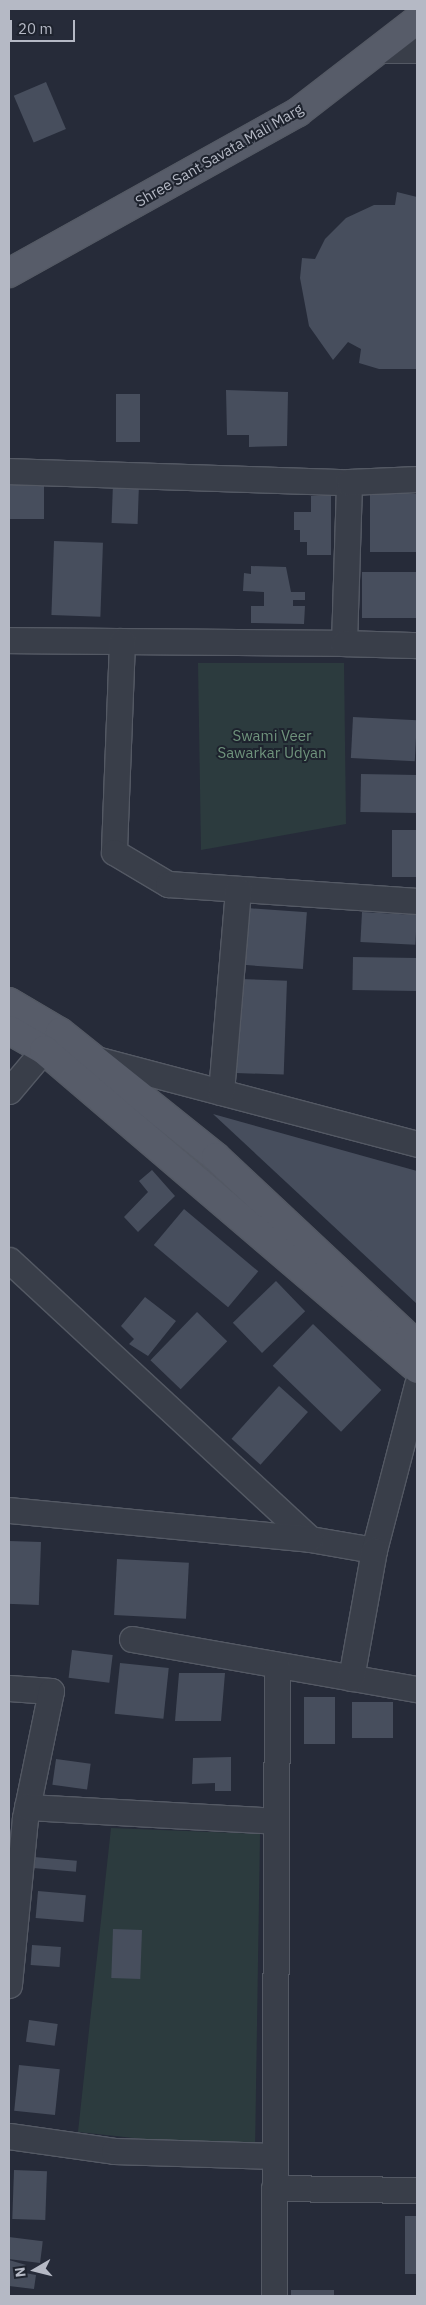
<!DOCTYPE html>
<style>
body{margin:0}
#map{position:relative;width:426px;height:2305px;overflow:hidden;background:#262b39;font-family:"IBM Plex Sans",sans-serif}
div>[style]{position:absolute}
.green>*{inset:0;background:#2c3b3e}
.building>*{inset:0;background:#474e5d;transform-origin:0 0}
.roads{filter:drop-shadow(1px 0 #545964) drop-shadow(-1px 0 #545964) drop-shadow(0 1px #545964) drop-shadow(0 -1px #545964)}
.minor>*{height:25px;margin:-12.5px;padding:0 12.5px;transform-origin:12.5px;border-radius:12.5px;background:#393e49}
.major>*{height:28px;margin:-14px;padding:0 14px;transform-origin:14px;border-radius:14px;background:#575c69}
span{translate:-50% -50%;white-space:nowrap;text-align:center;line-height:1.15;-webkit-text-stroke:4px #1e232e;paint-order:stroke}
.street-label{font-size:15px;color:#b5b9c5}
.park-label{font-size:15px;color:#6f937c}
.frame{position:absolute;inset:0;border:10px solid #b5b9c5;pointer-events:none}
.north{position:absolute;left:10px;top:2245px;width:50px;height:50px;-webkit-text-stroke:4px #1e232e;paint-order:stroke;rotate:262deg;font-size:14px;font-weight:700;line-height:20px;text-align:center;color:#b5b9c5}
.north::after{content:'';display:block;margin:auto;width:18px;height:22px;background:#b5b9c5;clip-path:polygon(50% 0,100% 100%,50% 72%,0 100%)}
.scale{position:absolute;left:10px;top:20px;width:65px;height:22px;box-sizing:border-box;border:2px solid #b5b9c5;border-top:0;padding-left:6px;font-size:15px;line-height:18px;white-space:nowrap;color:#b5b9c5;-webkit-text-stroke:4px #1e232e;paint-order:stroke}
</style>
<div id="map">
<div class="green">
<div style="clip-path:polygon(198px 663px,344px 663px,346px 824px,201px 850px)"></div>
<div style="clip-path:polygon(111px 1828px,260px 1834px,255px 2151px,78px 2132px)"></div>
</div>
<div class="building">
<div style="left:46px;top:82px;width:51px;height:35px;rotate:67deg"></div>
<div style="clip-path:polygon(397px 192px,417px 197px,417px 369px,379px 369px,359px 363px,361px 349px,348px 342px,333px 360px,309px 326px,300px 278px,302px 258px,315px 259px,325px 239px,346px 218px,374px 205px,395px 205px)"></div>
<div style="clip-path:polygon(226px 390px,288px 392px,287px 446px,249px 447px,249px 435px,227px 435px)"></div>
<div style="left:116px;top:394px;width:24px;height:48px"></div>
<div style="left:9px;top:483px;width:35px;height:36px"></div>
<div style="left:113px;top:483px;width:26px;height:40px;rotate:2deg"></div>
<div style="left:370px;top:494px;width:47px;height:58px"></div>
<div style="clip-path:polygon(311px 496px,331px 496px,331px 555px,307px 555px,307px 542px,300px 542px,300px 530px,294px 530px,294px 512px,311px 512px)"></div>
<div style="left:54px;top:541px;width:49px;height:74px;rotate:2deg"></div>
<div style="clip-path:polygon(251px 566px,286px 567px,291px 592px,305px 592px,305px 600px,293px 600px,293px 606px,305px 606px,304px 624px,251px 623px,251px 606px,264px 606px,264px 592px,243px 591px,244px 573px,251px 574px)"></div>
<div style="left:417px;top:572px;width:46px;height:55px;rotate:90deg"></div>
<div style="left:353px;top:717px;width:64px;height:41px;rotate:3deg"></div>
<div style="left:361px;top:774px;width:56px;height:38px;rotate:1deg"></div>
<div style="left:392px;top:830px;width:25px;height:47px"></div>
<div style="left:247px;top:908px;width:60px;height:57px;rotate:4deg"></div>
<div style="left:362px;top:912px;width:55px;height:30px;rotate:3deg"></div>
<div style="left:353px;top:957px;width:64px;height:33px;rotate:1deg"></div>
<div style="left:239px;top:979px;width:48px;height:94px;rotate:2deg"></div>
<div style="clip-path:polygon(213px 1114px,417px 1171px,417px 1304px)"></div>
<div style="clip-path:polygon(152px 1170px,175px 1196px,138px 1232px,124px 1217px,148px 1192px,139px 1181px)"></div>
<div style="left:184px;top:1209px;width:97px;height:47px;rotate:40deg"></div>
<div style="left:276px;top:1281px;width:42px;height:60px;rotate:46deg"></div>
<div style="clip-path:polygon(145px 1297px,176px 1321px,148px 1356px,129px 1344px,134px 1339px,121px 1326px)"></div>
<div style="left:197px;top:1312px;width:42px;height:67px;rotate:44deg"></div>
<div style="left:313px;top:1324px;width:95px;height:58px;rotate:44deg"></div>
<div style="left:279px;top:1386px;width:39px;height:71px;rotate:42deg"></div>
<div style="left:41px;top:1542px;width:63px;height:32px;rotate:92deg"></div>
<div style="left:117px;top:1559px;width:72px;height:56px;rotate:3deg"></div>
<div style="left:72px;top:1650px;width:41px;height:28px;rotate:7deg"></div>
<div style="left:120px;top:1663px;width:49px;height:51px;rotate:6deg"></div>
<div style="clip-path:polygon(179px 1673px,225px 1673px,221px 1721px,175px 1721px)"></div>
<div style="left:304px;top:1697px;width:31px;height:47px"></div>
<div style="left:393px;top:1702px;width:36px;height:41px;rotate:90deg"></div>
<div style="clip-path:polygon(231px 1757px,231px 1791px,215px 1791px,215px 1783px,192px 1784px,193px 1758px)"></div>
<div style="left:56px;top:1759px;width:35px;height:26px;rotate:8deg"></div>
<div style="left:34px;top:1857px;width:43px;height:11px;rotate:5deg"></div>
<div style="left:38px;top:1891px;width:48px;height:27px;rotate:5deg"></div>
<div style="left:113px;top:1929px;width:29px;height:49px;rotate:2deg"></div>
<div style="left:32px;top:1945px;width:29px;height:20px;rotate:4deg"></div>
<div style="left:29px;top:2020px;width:29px;height:22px;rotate:8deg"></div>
<div style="left:19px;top:2065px;width:41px;height:46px;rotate:6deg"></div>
<div style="left:14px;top:2170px;width:33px;height:49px;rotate:2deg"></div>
<div style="left:405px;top:2216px;width:12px;height:58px"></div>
<div style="left:9px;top:2237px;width:34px;height:22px;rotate:7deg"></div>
<div style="clip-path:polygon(9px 2260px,26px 2265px,25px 2273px,36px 2275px,34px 2289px,9px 2286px)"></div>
<div style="left:291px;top:2290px;width:43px;height:6px"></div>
</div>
<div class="roads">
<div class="minor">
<div style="left:383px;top:50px;width:34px"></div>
<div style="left:9px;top:471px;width:340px;rotate:1.9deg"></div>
<div style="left:9px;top:640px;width:335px;rotate:0.5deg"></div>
<div style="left:344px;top:643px;width:161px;rotate:-88.2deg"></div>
<div style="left:349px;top:482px;width:68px;rotate:-2.5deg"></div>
<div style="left:122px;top:641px;width:211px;rotate:92.2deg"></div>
<div style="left:114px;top:852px;width:63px;rotate:30.7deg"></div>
<div style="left:168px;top:884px;width:250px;rotate:3.9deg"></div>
<div style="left:344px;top:643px;width:73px;rotate:1.6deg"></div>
<div style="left:92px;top:1058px;width:336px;rotate:14.8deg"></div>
<div style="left:9px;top:1091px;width:75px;rotate:-49.9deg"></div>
<div style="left:221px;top:1092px;width:203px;rotate:-85.2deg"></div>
<div style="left:9px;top:1260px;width:410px;rotate:42.8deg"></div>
<div style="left:310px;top:1539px;width:65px;rotate:9.8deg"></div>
<div style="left:374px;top:1550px;width:171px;rotate:-75.4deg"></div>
<div style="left:9px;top:1510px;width:302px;rotate:5.5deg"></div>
<div style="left:132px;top:1639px;width:289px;rotate:10deg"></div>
<div style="left:351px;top:1678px;width:130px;rotate:-79.8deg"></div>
<div style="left:9px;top:1688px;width:42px;rotate:4.1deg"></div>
<div style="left:51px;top:1691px;width:130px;rotate:101.6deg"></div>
<div style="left:25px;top:1818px;width:168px;rotate:95.5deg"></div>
<div style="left:27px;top:1807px;width:249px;rotate:3.2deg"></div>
<div style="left:9px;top:2136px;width:106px;rotate:8.1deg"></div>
<div style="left:114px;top:2151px;width:161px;rotate:1.8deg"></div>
<div style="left:274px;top:2188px;width:143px;rotate:0.8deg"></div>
<div style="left:274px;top:2296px;width:631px;rotate:-89.73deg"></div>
</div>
<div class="major">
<div style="left:9px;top:273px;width:331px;rotate:-29.1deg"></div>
<div style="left:298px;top:112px;width:150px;rotate:-37.7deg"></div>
<div style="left:9px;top:1002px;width:59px;rotate:30.5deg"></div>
<div style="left:60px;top:1032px;width:200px;rotate:38.7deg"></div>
<div style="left:216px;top:1157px;width:275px;rotate:43.1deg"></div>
<div style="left:9px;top:1030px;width:40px;rotate:29.7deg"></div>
<div style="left:44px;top:1050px;width:491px;rotate:40.5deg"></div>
</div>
</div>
<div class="street-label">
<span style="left:219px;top:155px;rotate:-30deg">Shree Sant Savata Mali Marg</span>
</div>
<div class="park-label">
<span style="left:272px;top:744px">Swami Veer<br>Sawarkar Udyan</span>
</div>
<div class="frame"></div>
<div class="north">N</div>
<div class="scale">20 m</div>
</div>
